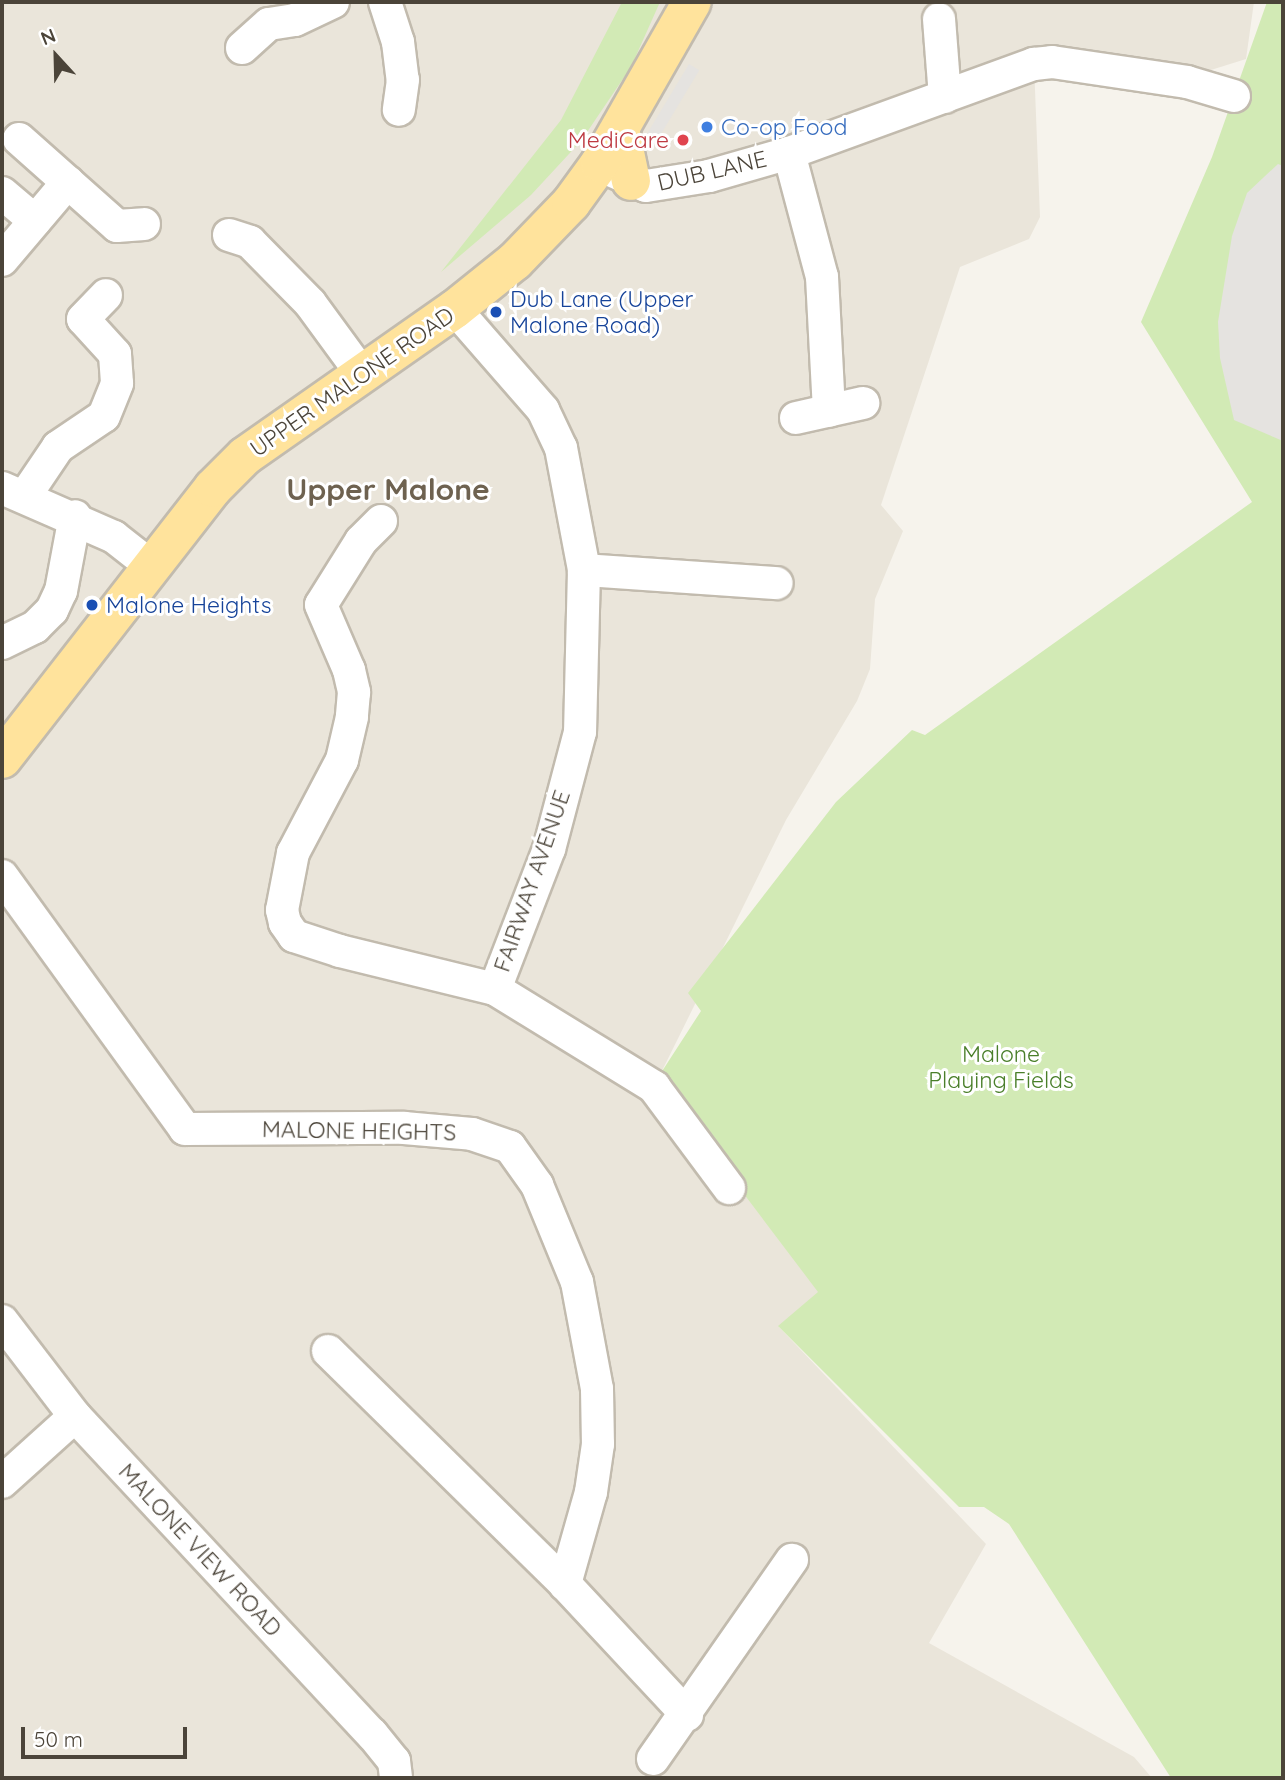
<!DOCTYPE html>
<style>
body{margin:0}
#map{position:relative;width:1285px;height:1780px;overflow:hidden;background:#f6f3ec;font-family:Quicksand,sans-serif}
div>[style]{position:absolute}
.residential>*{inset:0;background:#eae5da}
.green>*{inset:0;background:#d2eab5}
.parking>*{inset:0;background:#e5e3e0;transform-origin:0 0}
.roads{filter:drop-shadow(2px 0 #c2bbae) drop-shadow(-2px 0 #c2bbae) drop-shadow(0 2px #c2bbae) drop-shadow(0 -2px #c2bbae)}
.minor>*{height:32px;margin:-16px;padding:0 16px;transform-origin:16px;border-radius:16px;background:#fff}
.major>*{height:38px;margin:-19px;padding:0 19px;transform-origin:19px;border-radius:19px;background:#ffe39c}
.dots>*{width:19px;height:19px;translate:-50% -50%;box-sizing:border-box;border:4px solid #fff;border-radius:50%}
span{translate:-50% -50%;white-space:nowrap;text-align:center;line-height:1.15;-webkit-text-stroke:6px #fff;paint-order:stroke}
.shop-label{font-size:23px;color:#366cbe}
.left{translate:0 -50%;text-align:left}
.health-label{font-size:23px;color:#be3a42}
.right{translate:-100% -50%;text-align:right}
.street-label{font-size:23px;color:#4b4439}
.transit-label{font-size:23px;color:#164399}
.park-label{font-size:23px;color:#4a7f2a}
.district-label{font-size:30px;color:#6e6250;font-weight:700}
.frame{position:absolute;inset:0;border:4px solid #4b4439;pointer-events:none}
.north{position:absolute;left:21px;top:21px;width:70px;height:70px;-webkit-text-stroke:5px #fff;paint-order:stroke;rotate:338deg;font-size:19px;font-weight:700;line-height:28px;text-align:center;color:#4b4439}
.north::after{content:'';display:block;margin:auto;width:24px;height:32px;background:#4b4439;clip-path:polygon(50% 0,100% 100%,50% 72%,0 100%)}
.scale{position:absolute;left:21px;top:1727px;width:166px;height:32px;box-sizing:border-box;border:4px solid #4b4439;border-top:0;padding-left:9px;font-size:21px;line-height:24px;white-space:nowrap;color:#4b4439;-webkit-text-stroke:5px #fff;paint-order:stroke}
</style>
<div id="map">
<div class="residential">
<div style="clip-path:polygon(2px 2px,1254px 2px,1246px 59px,1195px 75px,1034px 64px,1040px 217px,1029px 239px,960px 267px,881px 505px,903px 531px,875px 599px,870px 669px,857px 701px,786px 820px,654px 1087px,741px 1187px,819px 1292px,779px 1327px,986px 1544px,929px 1643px,1134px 1757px,1152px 1778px,2px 1778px)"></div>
</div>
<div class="green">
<div style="clip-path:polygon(622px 2px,660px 2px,631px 67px,581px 141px,531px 195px,441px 272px,561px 120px)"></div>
<div style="clip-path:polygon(1267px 2px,1283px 2px,1283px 1778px,1171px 1778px,1009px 1524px,984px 1507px,959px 1507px,778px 1326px,818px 1292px,657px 1079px,701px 1011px,688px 993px,836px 802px,912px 730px,925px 735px,1252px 502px,1141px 322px,1212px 157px)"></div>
</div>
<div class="parking">
<div style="left:689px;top:64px;width:12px;height:91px;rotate:31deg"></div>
<div style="clip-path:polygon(1278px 164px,1283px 166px,1283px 441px,1234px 420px,1220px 358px,1218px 322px,1232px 236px,1247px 193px)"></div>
</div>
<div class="roads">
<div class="minor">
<div style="left:385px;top:2px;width:42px;rotate:72deg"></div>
<div style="left:398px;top:42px;width:38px;rotate:83deg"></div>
<div style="left:403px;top:80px;width:30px;rotate:98deg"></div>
<div style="left:939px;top:19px;width:78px;rotate:85.6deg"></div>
<div style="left:242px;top:48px;width:36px;rotate:-42deg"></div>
<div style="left:269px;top:24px;width:26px;rotate:-9deg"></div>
<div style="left:295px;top:20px;width:42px;rotate:-25.3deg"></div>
<div style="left:19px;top:139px;width:131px;rotate:41.6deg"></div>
<div style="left:117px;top:226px;width:27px;rotate:-4deg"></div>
<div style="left:789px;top:153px;width:128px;rotate:75.1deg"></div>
<div style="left:822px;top:277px;width:134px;rotate:87deg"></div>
<div style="left:610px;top:170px;width:39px;rotate:24deg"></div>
<div style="left:646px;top:186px;width:64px;rotate:-9deg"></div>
<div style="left:709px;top:176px;width:83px;rotate:-16deg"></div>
<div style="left:789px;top:153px;width:261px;rotate:-20deg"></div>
<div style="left:1034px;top:64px;width:18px;rotate:-6deg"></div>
<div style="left:1052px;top:62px;width:136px;rotate:8.4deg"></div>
<div style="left:1187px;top:82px;width:49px;rotate:16.6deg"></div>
<div style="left:2px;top:193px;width:43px;rotate:40.3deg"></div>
<div style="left:229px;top:235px;width:22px;rotate:18deg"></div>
<div style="left:250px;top:242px;width:86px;rotate:45.5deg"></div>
<div style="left:310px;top:303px;width:88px;rotate:53.8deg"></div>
<div style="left:2px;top:260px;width:102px;rotate:-49.8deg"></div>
<div style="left:455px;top:309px;width:134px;rotate:48.9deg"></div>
<div style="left:543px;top:410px;width:42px;rotate:64.7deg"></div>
<div style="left:561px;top:448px;width:124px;rotate:79.3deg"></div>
<div style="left:584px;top:570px;width:162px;rotate:91.4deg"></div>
<div style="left:580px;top:732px;width:121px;rotate:104.8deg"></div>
<div style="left:549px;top:849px;width:150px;rotate:111.1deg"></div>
<div style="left:796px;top:418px;width:69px;rotate:-12.6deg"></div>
<div style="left:2px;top:488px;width:122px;rotate:23.6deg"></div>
<div style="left:114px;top:537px;width:47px;rotate:38.1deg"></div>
<div style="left:25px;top:496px;width:59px;rotate:-56deg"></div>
<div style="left:58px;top:447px;width:55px;rotate:-34deg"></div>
<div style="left:104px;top:416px;width:35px;rotate:-68deg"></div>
<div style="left:117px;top:383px;width:29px;rotate:-94deg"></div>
<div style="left:115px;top:354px;width:47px;rotate:-132.4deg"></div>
<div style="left:83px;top:319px;width:33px;rotate:-46deg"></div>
<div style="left:381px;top:521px;width:28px;rotate:135deg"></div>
<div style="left:361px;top:541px;width:75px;rotate:122deg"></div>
<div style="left:321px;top:605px;width:71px;rotate:66.7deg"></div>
<div style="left:349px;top:670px;width:23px;rotate:77deg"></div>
<div style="left:354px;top:692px;width:25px;rotate:95deg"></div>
<div style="left:352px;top:717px;width:44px;rotate:103.1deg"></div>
<div style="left:342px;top:760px;width:105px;rotate:117.8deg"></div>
<div style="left:293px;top:853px;width:58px;rotate:100.9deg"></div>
<div style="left:282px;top:910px;width:13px;rotate:77deg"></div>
<div style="left:285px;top:923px;width:16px;rotate:55deg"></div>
<div style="left:294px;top:936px;width:48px;rotate:18.1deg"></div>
<div style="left:340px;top:951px;width:160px;rotate:13.8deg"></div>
<div style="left:495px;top:989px;width:187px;rotate:31.6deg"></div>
<div style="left:654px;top:1087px;width:126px;rotate:53.4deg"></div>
<div style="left:584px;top:570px;width:193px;rotate:3.9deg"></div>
<div style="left:2px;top:643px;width:37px;rotate:-26deg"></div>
<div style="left:35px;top:627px;width:24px;rotate:-45deg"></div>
<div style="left:52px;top:610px;width:21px;rotate:-65deg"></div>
<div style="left:61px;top:591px;width:76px;rotate:-79.4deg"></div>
<div style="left:2px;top:876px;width:312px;rotate:54.1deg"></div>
<div style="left:185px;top:1129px;width:219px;rotate:-0.3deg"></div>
<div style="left:404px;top:1128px;width:68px;rotate:5deg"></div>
<div style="left:472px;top:1134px;width:40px;rotate:18.9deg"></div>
<div style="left:510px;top:1147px;width:47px;rotate:54.6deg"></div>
<div style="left:537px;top:1185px;width:105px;rotate:67.6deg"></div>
<div style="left:577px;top:1282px;width:109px;rotate:79.4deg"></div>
<div style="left:597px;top:1389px;width:55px;rotate:89deg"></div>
<div style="left:598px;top:1444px;width:49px;rotate:98.3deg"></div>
<div style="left:591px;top:1492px;width:96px;rotate:105.8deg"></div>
<div style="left:2px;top:1321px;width:120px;rotate:52.5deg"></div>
<div style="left:75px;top:1416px;width:435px;rotate:47deg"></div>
<div style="left:372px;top:1734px;width:35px;rotate:51deg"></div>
<div style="left:394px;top:1761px;width:17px;rotate:83deg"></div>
<div style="left:328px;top:1351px;width:332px;rotate:44.5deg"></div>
<div style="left:565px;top:1584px;width:179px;rotate:47deg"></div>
<div style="left:2px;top:1482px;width:98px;rotate:-42.1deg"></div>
<div style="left:653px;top:1759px;width:243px;rotate:-55.1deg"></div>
</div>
<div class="major">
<div style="left:620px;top:129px;width:53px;rotate:78.1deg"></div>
<div style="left:2px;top:759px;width:343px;rotate:-52.1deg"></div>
<div style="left:213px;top:488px;width:45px;rotate:-45deg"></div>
<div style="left:245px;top:456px;width:256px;rotate:-35deg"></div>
<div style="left:455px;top:309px;width:77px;rotate:-38.7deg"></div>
<div style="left:515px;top:261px;width:81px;rotate:-46deg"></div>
<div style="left:571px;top:203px;width:49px;rotate:-54.1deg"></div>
<div style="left:600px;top:163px;width:185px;rotate:-60.3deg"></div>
</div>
</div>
<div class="dots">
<div style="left:707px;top:127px;background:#3f7fe0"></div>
<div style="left:683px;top:140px;background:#e0444e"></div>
<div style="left:496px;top:312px;background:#1a4fb4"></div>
<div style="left:92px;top:605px;background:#1a4fb4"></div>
</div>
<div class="shop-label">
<span class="left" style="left:721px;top:127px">Co-op Food</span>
</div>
<div class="health-label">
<span class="right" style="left:669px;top:140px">MediCare</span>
</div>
<div class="street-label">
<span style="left:712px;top:171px;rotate:-13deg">DUB LANE</span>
<span style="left:352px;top:382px;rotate:-35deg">UPPER MALONE ROAD</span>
<span style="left:532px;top:881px;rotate:-71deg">FAIRWAY AVENUE</span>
<span style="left:359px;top:1131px;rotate:1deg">MALONE HEIGHTS</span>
<span style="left:200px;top:1550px;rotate:47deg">MALONE VIEW ROAD</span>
</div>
<div class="transit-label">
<span class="left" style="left:510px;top:312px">Dub Lane (Upper<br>Malone Road)</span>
<span class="left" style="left:106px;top:605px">Malone Heights</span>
</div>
<div class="park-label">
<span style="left:1001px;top:1067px">Malone<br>Playing Fields</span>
</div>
<div class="district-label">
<span style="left:388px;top:489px">Upper Malone</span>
</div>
<div class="frame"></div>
<div class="north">N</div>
<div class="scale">50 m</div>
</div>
